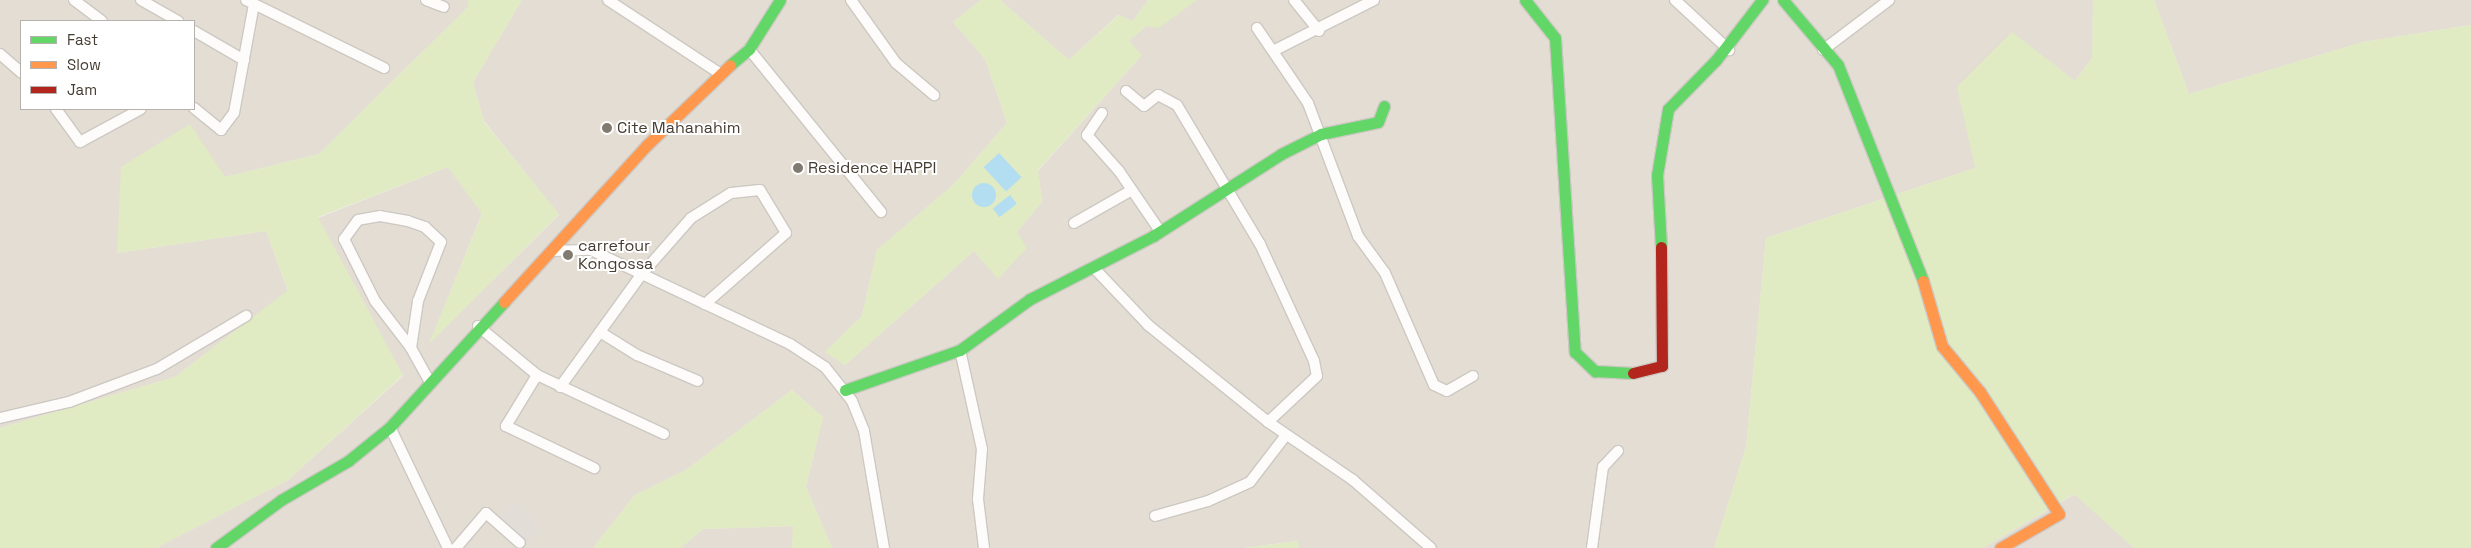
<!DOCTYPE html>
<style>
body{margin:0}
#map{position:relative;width:2471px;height:548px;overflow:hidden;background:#f0ece6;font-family:"Space Grotesk",sans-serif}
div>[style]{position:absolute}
.residential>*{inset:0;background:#e4ddd3}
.industrial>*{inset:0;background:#e3ddd7;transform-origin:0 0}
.green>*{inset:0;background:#e0ebc3}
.water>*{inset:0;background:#b3def1;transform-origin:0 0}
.round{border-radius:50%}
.roads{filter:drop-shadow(1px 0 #ccc8c2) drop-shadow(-1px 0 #ccc8c2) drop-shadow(0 1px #ccc8c2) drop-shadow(0 -1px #ccc8c2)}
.street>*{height:10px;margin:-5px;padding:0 5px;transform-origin:5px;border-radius:5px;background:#fdfcfb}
.fast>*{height:11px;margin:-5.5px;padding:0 5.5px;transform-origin:5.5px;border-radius:5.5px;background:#63d668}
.slow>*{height:11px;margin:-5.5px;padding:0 5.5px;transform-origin:5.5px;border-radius:5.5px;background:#ff974d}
.jam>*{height:11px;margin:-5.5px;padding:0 5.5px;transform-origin:5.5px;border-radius:5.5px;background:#b3261e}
.dots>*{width:14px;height:14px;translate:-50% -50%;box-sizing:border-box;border:2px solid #fff;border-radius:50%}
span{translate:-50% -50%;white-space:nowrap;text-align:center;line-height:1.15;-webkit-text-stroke:4px #fff;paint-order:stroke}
.poi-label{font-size:16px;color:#453c32}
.left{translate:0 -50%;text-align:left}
.legend{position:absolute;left:20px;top:20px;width:175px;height:90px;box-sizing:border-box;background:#fff;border:1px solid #b5b1ad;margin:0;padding:6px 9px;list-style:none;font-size:15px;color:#453c32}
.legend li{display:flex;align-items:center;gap:10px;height:25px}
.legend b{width:25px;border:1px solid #b5b1ad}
</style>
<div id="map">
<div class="residential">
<div style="clip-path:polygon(evenodd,0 0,468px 0,468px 7px,319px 154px,225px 177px,117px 253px,266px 231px,288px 291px,175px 377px,0 428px,0 0,21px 21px,194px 21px,194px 109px,21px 109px,21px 21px)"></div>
<div style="clip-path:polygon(522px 0,981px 0,953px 22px,985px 59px,1007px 123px,954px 184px,877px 250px,862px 316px,825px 352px,845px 365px,974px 251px,998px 278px,1017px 232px,1042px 202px,1038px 171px,1141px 56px,1129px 41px,1146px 26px,1197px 0,2093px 0,2092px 58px,2075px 81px,2012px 33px,1975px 168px,1766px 238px,1746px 447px,1714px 548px,1299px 548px,1297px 541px,1244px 548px,832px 548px,806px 487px,823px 417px,792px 390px,686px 470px,635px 495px,593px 548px,156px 548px,288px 480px,403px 376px,318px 218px,448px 167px,482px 213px,430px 342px,559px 215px,484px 121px,473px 82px)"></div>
<div style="clip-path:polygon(1000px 0,1148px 0,1133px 21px,1118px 15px,1069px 60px)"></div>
<div style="clip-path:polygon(2154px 0,2471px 0,2471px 25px,2363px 42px,2189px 94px)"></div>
<div style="clip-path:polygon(2075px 494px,2134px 548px,1983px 548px)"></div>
<div style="clip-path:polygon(794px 526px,792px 548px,680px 548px,703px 529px)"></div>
</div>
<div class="industrial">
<div style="left:516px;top:499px;width:40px;height:23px;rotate:49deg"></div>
</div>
<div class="green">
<div style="clip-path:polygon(468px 0,522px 0,473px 82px,484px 122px,559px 214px,429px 344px,482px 214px,448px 167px,318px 217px,403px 375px,288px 480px,156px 548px,0 548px,0 428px,175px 377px,288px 290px,266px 231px,117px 253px,121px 167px,190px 124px,225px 177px,319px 154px,468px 7px)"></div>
<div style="clip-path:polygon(981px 0,1000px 0,1069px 60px,1119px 15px,1133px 21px,1148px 0,1197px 0,1159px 28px,1146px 26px,1129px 41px,1142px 55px,1038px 170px,1042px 202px,1017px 232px,1027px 248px,998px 279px,974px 251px,845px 365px,825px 352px,862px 316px,877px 250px,954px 184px,1007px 123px,985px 59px,953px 22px)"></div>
<div style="clip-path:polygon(2093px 0,2154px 0,2189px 94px,2363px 42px,2471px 25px,2471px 548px,2134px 548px,2074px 494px,1983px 548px,1714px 548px,1746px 447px,1766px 238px,1975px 168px,1957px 87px,2012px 32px,2075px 81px,2092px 58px)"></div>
<div style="clip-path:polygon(792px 390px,823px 417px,806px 487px,832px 548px,792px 548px,793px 526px,703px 529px,680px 548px,593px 548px,635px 495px,686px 470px)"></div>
<div style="clip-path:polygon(1298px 541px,1299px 548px,1244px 548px)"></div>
</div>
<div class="water">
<div style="left:999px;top:153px;width:33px;height:21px;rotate:47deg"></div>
<div class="round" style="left:972px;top:183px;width:24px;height:24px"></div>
<div style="left:1010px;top:195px;width:11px;height:22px;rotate:52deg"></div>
</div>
<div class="roads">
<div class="street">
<div style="left:74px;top:0;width:35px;rotate:37deg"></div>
<div style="left:141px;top:0;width:43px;rotate:29.6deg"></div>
<div style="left:246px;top:0;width:154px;rotate:26.2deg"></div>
<div style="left:426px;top:0;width:19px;rotate:21deg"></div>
<div style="left:608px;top:0;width:133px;rotate:33.3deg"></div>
<div style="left:851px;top:0;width:77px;rotate:54.5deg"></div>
<div style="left:896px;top:63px;width:50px;rotate:40.1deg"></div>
<div style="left:1294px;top:0;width:40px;rotate:51deg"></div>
<div style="left:1675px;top:0;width:74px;rotate:42.8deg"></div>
<div style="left:1257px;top:28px;width:91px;rotate:55.8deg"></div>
<div style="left:1308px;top:103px;width:142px;rotate:69.4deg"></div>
<div style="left:1358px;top:236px;width:46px;rotate:53.9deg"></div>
<div style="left:1385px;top:273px;width:122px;rotate:66.4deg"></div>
<div style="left:1434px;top:385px;width:14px;rotate:25deg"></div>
<div style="left:1447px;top:391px;width:30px;rotate:-30deg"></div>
<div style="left:194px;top:31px;width:58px;rotate:30.1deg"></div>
<div style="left:749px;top:49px;width:210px;rotate:51deg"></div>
<div style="left:1275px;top:50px;width:111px;rotate:-26.8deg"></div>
<div style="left:1823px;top:50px;width:83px;rotate:-37.1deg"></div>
<div style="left:0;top:54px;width:28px;rotate:41deg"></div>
<div style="left:1126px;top:91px;width:23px;rotate:40deg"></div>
<div style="left:1144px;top:106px;width:18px;rotate:-38deg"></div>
<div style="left:1158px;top:95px;width:21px;rotate:28deg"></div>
<div style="left:1177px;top:105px;width:162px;rotate:59.2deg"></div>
<div style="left:1260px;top:244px;width:129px;rotate:65.2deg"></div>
<div style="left:1314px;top:361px;width:15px;rotate:79deg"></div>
<div style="left:1317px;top:376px;width:67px;rotate:136.8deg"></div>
<div style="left:194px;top:108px;width:35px;rotate:39deg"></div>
<div style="left:221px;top:130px;width:21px;rotate:-53deg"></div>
<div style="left:234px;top:113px;width:111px;rotate:-79.6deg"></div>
<div style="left:56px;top:109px;width:41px;rotate:54deg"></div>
<div style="left:80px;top:142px;width:69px;rotate:-28.4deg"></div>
<div style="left:1102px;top:113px;width:27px;rotate:124deg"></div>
<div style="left:1087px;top:135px;width:48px;rotate:48.4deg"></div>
<div style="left:1119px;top:171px;width:73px;rotate:55.7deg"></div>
<div style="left:1074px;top:223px;width:64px;rotate:-29.7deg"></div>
<div style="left:554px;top:251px;width:37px;rotate:-2deg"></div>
<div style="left:591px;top:250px;width:220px;rotate:25.3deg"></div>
<div style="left:790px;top:344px;width:42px;rotate:33.3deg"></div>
<div style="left:825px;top:367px;width:43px;rotate:51.5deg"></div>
<div style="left:852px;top:401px;width:32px;rotate:68deg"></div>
<div style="left:864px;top:431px;width:119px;rotate:80.3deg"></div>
<div style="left:1094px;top:268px;width:79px;rotate:46.5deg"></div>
<div style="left:1148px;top:325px;width:154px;rotate:38.9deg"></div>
<div style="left:1268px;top:422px;width:103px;rotate:34.3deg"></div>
<div style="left:1353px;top:480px;width:103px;rotate:41.1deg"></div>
<div style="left:478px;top:326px;width:77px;rotate:39.7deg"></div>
<div style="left:537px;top:375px;width:140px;rotate:24.9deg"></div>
<div style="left:600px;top:332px;width:44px;rotate:31.9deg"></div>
<div style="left:637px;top:355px;width:66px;rotate:23.1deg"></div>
<div style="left:411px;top:348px;width:48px;rotate:-81.5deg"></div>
<div style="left:418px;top:301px;width:63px;rotate:-68.7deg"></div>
<div style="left:441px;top:242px;width:22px;rotate:-137deg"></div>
<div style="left:425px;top:227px;width:18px;rotate:-161deg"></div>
<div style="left:408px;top:221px;width:28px;rotate:-170deg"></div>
<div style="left:380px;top:216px;width:22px;rotate:170deg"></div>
<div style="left:358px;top:220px;width:24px;rotate:126deg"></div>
<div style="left:344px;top:239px;width:69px;rotate:63.4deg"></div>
<div style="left:375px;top:301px;width:59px;rotate:52.5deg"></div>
<div style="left:411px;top:348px;width:39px;rotate:61deg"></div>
<div style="left:960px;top:350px;width:101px;rotate:77.5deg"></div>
<div style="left:982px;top:449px;width:50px;rotate:94.6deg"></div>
<div style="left:978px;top:499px;width:49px;rotate:83deg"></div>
<div style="left:537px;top:375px;width:60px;rotate:121.3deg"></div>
<div style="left:506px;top:426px;width:98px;rotate:25.5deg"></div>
<div style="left:560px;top:387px;width:138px;rotate:-54.1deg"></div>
<div style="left:641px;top:275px;width:76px;rotate:-48.7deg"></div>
<div style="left:691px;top:218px;width:47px;rotate:-32deg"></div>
<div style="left:731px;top:193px;width:29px;rotate:-6deg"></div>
<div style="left:760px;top:190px;width:50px;rotate:58.8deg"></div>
<div style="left:786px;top:233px;width:108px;rotate:138.8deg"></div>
<div style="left:0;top:418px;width:71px;rotate:-13.1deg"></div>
<div style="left:69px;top:402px;width:94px;rotate:-20.6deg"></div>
<div style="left:157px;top:369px;width:104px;rotate:-30.8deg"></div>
<div style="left:390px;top:427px;width:134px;rotate:64.4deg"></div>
<div style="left:1155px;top:516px;width:55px;rotate:-15.8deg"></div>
<div style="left:1208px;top:501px;width:46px;rotate:-24.3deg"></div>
<div style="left:1250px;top:482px;width:59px;rotate:-52.5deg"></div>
<div style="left:456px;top:548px;width:46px;rotate:-49.4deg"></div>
<div style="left:486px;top:513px;width:45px;rotate:41.4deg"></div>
<div style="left:1592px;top:548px;width:82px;rotate:-82.3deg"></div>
<div style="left:1603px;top:467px;width:22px;rotate:-47deg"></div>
</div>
<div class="fast">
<div style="left:1525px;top:0;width:48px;rotate:51.7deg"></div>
<div style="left:1555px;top:38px;width:315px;rotate:86.4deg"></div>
<div style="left:1575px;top:352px;width:28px;rotate:44deg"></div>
<div style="left:1595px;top:371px;width:38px;rotate:3deg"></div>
<div style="left:1783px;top:0;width:85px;rotate:49.8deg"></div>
<div style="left:1838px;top:65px;width:232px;rotate:68.5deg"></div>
<div style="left:730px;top:65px;width:25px;rotate:-40deg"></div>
<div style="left:749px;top:49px;width:58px;rotate:-57.7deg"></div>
<div style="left:1661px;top:247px;width:72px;rotate:-93.2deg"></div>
<div style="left:1657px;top:175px;width:67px;rotate:-80.5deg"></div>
<div style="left:1668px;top:109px;width:69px;rotate:-45.6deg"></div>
<div style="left:1716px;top:60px;width:76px;rotate:-52.5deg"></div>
<div style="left:845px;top:390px;width:122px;rotate:-19.2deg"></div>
<div style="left:960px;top:350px;width:87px;rotate:-36.1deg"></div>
<div style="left:1030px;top:299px;width:138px;rotate:-27.1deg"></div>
<div style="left:1153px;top:236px;width:152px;rotate:-32.6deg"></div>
<div style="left:1281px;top:154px;width:45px;rotate:-26.6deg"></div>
<div style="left:1321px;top:134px;width:58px;rotate:-11.9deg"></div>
<div style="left:1378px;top:122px;width:17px;rotate:-69deg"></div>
<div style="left:216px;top:548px;width:81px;rotate:-36.4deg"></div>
<div style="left:281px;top:500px;width:78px;rotate:-30.2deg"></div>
<div style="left:348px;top:461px;width:54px;rotate:-39deg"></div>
<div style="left:390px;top:427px;width:169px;rotate:-47.6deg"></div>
</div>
<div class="slow">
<div style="left:1923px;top:281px;width:68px;rotate:73.7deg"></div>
<div style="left:1942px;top:346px;width:60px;rotate:50.4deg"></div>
<div style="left:1980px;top:392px;width:145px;rotate:57.1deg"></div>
<div style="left:2059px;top:514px;width:68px;rotate:150deg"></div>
<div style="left:504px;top:302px;width:212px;rotate:-47.7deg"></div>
<div style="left:647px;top:145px;width:115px;rotate:-43.9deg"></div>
</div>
<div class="jam">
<div style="left:1633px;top:373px;width:30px;rotate:-14deg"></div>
<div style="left:1662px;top:366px;width:119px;rotate:-90.5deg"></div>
</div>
</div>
<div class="dots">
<div style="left:607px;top:128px;background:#817a71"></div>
<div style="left:798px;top:168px;background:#817a71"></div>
<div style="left:568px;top:255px;background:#817a71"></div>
</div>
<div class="poi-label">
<span class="left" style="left:617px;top:128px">Cite Mahanahim</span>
<span class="left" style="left:808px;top:168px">Residence HAPPI</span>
<span class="left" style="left:578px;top:255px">carrefour<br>Kongossa</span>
</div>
<ul class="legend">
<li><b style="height:6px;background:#63d668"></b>Fast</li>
<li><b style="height:6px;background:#ff974d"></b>Slow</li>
<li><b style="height:6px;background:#b3261e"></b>Jam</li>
</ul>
</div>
